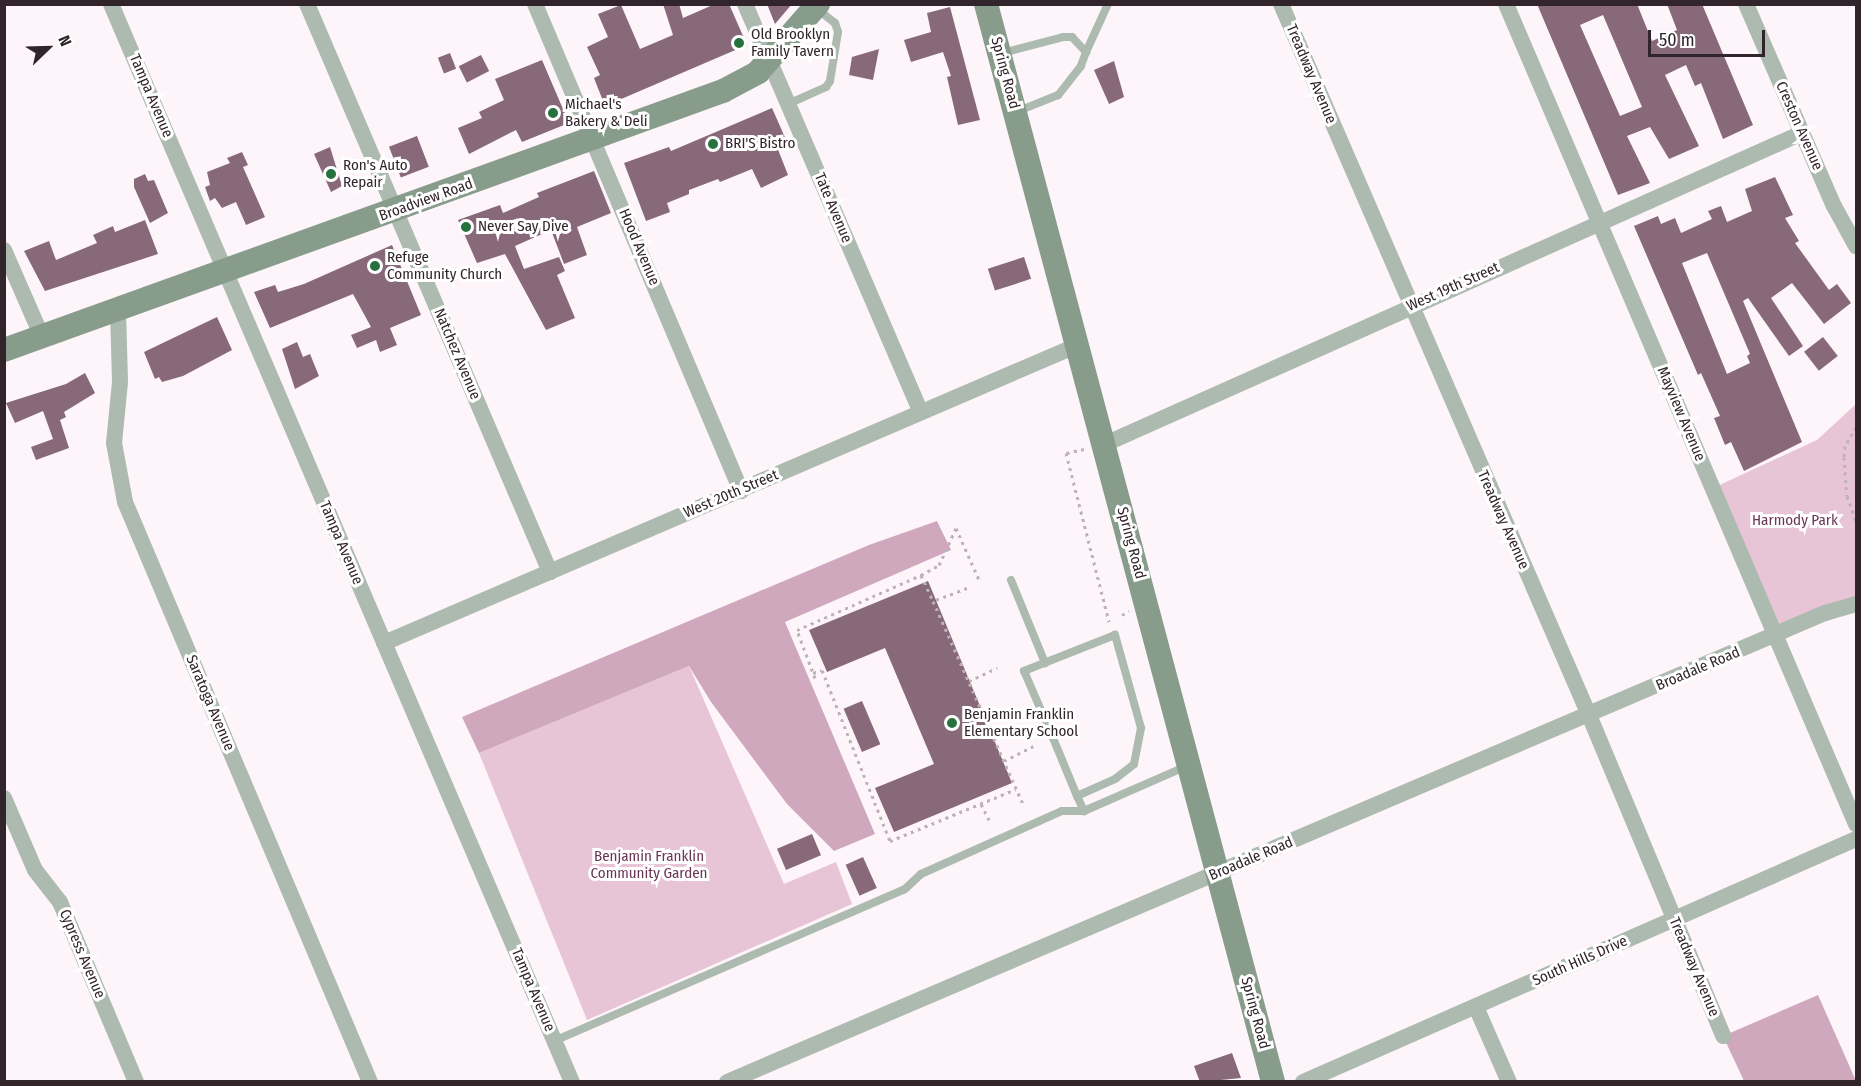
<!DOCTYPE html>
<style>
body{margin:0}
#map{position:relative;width:1861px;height:1086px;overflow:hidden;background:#fdf5f9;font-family:"Fira Sans Condensed",sans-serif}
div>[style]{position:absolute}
.green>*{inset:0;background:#e8c4d7}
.forest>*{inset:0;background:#cfa8be}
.building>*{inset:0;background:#88697a;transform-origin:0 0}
.path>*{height:3px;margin-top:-1.5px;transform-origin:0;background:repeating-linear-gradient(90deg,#bcb2b7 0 3px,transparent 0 7.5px)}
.lane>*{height:8px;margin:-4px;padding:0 4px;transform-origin:4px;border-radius:4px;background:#adbaaf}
.street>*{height:16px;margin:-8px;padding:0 8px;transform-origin:8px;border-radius:8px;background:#adbaaf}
.secondary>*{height:24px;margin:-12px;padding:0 12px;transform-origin:12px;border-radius:12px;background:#889c8c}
.dots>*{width:16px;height:16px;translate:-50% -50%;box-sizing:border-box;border:3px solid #fff;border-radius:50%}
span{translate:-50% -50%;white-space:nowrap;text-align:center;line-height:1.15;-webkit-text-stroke:6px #fff;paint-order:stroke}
.poi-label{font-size:15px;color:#31242b}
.left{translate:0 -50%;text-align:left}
.street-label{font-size:15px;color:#31242b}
.park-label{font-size:15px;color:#693655}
.frame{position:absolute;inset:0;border:6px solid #31242b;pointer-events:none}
.north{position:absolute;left:18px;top:18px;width:60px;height:60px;-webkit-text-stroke:4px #fff;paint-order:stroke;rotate:67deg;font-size:16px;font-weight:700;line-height:24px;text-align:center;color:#31242b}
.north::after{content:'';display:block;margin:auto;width:21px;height:27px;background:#31242b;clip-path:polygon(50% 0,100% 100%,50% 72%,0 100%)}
.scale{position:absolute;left:1648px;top:30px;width:117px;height:27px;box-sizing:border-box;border:3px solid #31242b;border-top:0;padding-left:8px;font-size:18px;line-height:21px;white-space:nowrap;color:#31242b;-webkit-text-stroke:4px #fff;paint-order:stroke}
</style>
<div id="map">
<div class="green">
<div style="clip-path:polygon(1856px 404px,1856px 604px,1775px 636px,1713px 488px,1817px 440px)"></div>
<div style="clip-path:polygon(689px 666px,784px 884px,836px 862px,852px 904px,587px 1020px,479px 753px)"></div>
</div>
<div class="forest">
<div style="clip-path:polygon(937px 521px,951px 550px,785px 622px,875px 834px,834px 851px,787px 804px,711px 702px,689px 666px,479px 753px,462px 717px,869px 545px)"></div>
<div style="clip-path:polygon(1818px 995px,1856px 1081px,1744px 1081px,1723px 1036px)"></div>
</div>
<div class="building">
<div style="clip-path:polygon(663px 4px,679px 4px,683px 18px,715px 4px,729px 4px,747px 45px,605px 106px,594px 78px,600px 75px,587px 47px,608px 37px,598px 14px,621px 5px,640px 49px,673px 35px)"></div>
<div style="clip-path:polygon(767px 4px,792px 4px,775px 24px)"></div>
<div style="clip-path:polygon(evenodd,1537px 4px,1637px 4px,1652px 41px,1677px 30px,1667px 4px,1702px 4px,1753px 125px,1723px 139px,1701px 83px,1695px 86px,1686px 65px,1665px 75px,1699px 146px,1669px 159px,1650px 127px,1627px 136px,1650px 183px,1618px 195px,1537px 4px,1603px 15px,1642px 107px,1620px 116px,1580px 25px,1603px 15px)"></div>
<div style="clip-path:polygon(950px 7px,980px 120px,958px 125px,947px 77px,951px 76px,943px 52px,911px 62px,904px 40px,931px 32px,927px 13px)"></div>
<div style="clip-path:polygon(879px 49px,873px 80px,849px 75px,852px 57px)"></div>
<div style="left:450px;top:53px;width:17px;height:13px;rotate:69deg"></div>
<div style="left:481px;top:55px;width:18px;height:25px;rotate:63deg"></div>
<div style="clip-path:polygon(542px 60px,569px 123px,522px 142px,516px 130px,469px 154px,458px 128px,482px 118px,479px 112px,504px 100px,495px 79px)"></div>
<div style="clip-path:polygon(1114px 61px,1124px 97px,1109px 104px,1094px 70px)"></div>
<div style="clip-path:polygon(772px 108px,787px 142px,777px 147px,788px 175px,761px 188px,752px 169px,720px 182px,718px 179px,689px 190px,689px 194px,667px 203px,670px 212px,646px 221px,624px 163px,669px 147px,671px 151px)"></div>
<div style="left:417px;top:136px;width:33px;height:30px;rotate:69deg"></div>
<div style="clip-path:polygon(330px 147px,342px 186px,331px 192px,314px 154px)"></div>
<div style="clip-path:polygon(242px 152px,248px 165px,243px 167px,265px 217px,246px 225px,236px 202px,222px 208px,215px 198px,210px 201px,205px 187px,210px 185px,207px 172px,230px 163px,227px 158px)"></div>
<div style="clip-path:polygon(594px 171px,611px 213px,577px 227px,587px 255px,564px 264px,551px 230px,515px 246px,524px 269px,559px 257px,565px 271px,557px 275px,575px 318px,546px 330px,505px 254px,477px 263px,458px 220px,500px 205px,503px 213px,539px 197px,537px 193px)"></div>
<div style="clip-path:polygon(145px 174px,148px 181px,154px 180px,168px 213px,150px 223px,134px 187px,134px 179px)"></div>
<div style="clip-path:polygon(evenodd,1775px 177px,1793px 215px,1785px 218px,1799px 241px,1795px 243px,1829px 290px,1837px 284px,1851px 303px,1824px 324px,1792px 283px,1771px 298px,1803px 346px,1789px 356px,1748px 298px,1743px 301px,1802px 442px,1744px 471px,1731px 442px,1725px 445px,1714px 418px,1720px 416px,1701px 373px,1698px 375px,1634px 226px,1658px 216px,1661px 224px,1675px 218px,1681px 233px,1712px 219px,1708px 211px,1721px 206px,1727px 222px,1752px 211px,1745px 189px,1775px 177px,1707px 253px,1750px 354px,1747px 356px,1750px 363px,1727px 374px,1682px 263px,1707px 253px)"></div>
<div style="clip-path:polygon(145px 220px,158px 254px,45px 291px,24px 251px,49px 241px,56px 260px,97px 243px,93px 235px,113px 226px,115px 232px)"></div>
<div style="clip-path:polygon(392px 245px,421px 315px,390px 328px,397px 345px,380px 352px,376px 340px,357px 348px,351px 335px,371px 327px,353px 294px,270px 328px,254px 292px,275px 285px,278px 292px,304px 284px)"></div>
<div style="left:1024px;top:257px;width:23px;height:38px;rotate:72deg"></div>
<div style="clip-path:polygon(217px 317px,232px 350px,183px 376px,162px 382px,159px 377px,155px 379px,144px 352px)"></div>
<div style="left:1823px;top:337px;width:24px;height:24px;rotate:52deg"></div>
<div style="clip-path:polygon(297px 342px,303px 357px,310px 354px,319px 376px,295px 389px,282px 349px)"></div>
<div style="clip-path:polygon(85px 373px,95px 393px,64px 412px,66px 417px,60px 420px,69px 448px,36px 460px,31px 447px,53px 439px,43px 411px,15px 423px,6px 403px,66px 384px)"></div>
<div style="clip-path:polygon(928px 581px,1012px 783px,894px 832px,875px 788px,934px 764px,885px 648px,827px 672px,809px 630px)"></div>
<div style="left:862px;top:701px;width:47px;height:20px;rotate:67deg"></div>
<div style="left:812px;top:834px;width:23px;height:38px;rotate:67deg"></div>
<div style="left:863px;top:857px;width:34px;height:19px;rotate:66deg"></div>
<div style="clip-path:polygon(1232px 1053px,1241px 1078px,1200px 1082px,1194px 1066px)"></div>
</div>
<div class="path">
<div style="left:1856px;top:427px;width:22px;rotate:120deg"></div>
<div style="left:1845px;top:446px;width:11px;rotate:95deg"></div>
<div style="left:1844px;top:457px;width:39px;rotate:86deg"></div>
<div style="left:1847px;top:496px;width:27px;rotate:70deg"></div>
<div style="left:1084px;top:449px;width:18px;rotate:167deg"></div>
<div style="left:1066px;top:453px;width:174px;rotate:75.7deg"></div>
<div style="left:921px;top:575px;width:21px;rotate:-29deg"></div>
<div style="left:939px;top:565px;width:41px;rotate:-65.3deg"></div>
<div style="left:956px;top:528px;width:59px;rotate:66deg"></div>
<div style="left:967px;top:588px;width:36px;rotate:159deg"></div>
<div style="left:933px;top:601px;width:222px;rotate:66.1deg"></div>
<div style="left:1122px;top:615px;width:8px;rotate:-30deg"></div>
<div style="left:813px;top:673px;width:9px;rotate:-18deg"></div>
<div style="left:822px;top:670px;width:184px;rotate:68.3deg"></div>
<div style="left:890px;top:841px;width:136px;rotate:-22.4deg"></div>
<div style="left:815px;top:678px;width:51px;rotate:-110.6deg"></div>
<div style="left:797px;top:630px;width:136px;rotate:-23.9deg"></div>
<div style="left:921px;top:575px;width:29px;rotate:65deg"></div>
<div style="left:969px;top:681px;width:31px;rotate:-25deg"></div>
<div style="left:1004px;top:761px;width:34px;rotate:-27deg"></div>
<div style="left:981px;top:804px;width:18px;rotate:63deg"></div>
</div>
<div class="lane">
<div style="left:1086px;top:52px;width:53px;rotate:-65.4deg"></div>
<div style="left:1002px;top:53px;width:63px;rotate:-14.7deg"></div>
<div style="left:1063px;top:37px;width:9px"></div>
<div style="left:1072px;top:37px;width:21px;rotate:47deg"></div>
<div style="left:1086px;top:52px;width:15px;rotate:110deg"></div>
<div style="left:1081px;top:66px;width:37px;rotate:128deg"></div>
<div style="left:1058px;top:95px;width:45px;rotate:158deg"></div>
<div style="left:788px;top:104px;width:42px;rotate:-24.1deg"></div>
<div style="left:826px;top:87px;width:7px;rotate:-56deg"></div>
<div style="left:830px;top:81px;width:50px;rotate:-80.7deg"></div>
<div style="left:838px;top:32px;width:9px;rotate:-108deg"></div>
<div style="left:835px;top:23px;width:24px;rotate:-142deg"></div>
<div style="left:1011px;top:580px;width:90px;rotate:67.7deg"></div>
<div style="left:1077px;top:796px;width:42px;rotate:-24.1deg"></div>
<div style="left:1115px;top:779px;width:24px;rotate:-38deg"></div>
<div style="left:1134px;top:764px;width:37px;rotate:-79deg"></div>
<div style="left:1141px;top:728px;width:97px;rotate:-105.6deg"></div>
<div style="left:1115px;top:635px;width:98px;rotate:158.4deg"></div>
<div style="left:1024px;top:671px;width:73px;rotate:66.6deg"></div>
<div style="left:1053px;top:738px;width:63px;rotate:67.5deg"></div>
<div style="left:1077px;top:796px;width:17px;rotate:65deg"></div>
<div style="left:554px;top:1041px;width:382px;rotate:-23.4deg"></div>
<div style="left:905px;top:889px;width:22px;rotate:-43deg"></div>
<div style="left:921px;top:874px;width:154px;rotate:-24.1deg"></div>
<div style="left:1062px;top:811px;width:22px"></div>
<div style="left:1084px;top:811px;width:112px;rotate:-23.6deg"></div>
</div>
<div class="street">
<div style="left:111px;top:4px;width:1172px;rotate:66.85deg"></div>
<div style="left:307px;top:4px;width:618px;rotate:66.84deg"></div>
<div style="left:535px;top:4px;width:529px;rotate:67.07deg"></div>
<div style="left:745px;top:4px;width:443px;rotate:66.7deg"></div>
<div style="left:1281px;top:4px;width:775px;rotate:66.58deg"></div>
<div style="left:1589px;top:715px;width:348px;rotate:67.3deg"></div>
<div style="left:1506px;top:4px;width:892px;rotate:66.89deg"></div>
<div style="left:1746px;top:4px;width:220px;rotate:66.5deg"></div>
<div style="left:1834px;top:206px;width:46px;rotate:61.2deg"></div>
<div style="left:4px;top:250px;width:95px;rotate:66.4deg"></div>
<div style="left:118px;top:310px;width:72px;rotate:88.4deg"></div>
<div style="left:120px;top:382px;width:61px;rotate:95.6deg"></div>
<div style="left:114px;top:443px;width:60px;rotate:79.4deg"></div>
<div style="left:125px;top:502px;width:630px;rotate:67.1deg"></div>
<div style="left:1105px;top:444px;width:763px;rotate:-24.05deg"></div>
<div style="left:384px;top:643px;width:755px;rotate:-23.24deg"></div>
<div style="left:4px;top:798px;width:78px;rotate:66.7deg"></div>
<div style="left:35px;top:870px;width:41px;rotate:52deg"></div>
<div style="left:60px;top:902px;width:195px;rotate:67.1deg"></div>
<div style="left:1476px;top:1007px;width:82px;rotate:66.3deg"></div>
<div style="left:727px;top:1082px;width:1194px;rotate:-23.13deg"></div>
<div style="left:1825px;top:613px;width:32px;rotate:-16deg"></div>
<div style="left:1303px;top:1082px;width:604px;rotate:-23.72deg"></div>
</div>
<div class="secondary">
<div style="left:986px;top:4px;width:1116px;rotate:75.09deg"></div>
<div style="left:4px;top:350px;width:764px;rotate:-19.81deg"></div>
<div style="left:723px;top:91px;width:40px;rotate:-28deg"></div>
<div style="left:758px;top:72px;width:91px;rotate:-48.6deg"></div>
</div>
<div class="dots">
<div style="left:739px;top:43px;background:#27713e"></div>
<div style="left:553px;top:113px;background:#27713e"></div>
<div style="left:713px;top:144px;background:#27713e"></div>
<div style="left:331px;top:174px;background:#27713e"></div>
<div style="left:466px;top:227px;background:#27713e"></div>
<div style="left:375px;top:266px;background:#27713e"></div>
<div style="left:952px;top:723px;background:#27713e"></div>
</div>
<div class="poi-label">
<span class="left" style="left:751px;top:43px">Old Brooklyn<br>Family Tavern</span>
<span class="left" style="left:565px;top:113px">Michael's<br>Bakery &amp; Deli</span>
<span class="left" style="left:725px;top:144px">BRI'S Bistro</span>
<span class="left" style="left:343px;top:174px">Ron's Auto<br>Repair</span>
<span class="left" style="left:478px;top:227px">Never Say Dive</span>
<span class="left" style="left:387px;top:266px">Refuge<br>Community Church</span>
<span class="left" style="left:964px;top:723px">Benjamin Franklin<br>Elementary School</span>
</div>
<div class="street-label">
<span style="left:1005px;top:73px;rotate:75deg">Spring Road</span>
<span style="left:1311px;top:74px;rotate:67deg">Treadway Avenue</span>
<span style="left:151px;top:96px;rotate:67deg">Tampa Avenue</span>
<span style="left:1799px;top:126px;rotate:66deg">Creston Avenue</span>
<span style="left:426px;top:200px;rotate:-20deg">Broadview Road</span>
<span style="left:833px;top:208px;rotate:67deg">Tate Avenue</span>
<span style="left:639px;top:247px;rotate:67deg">Hood Avenue</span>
<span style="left:1453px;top:287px;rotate:-24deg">West 19th Street</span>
<span style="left:457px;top:354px;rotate:67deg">Natchez Avenue</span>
<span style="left:1681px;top:414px;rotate:67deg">Mayview Avenue</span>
<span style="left:731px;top:494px;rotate:-23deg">West 20th Street</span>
<span style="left:1503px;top:520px;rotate:66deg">Treadway Avenue</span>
<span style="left:341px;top:543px;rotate:67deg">Tampa Avenue</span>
<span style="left:1131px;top:543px;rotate:75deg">Spring Road</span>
<span style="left:1698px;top:669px;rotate:-23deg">Broadale Road</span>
<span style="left:210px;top:703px;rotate:67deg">Saratoga Avenue</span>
<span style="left:1251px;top:859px;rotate:-23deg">Broadale Road</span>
<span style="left:82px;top:954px;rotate:67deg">Cypress Avenue</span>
<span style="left:1580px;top:961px;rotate:-24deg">South Hills Drive</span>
<span style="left:1694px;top:967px;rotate:67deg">Treadway Avenue</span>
<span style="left:533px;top:990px;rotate:67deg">Tampa Avenue</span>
<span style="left:1255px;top:1013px;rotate:75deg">Spring Road</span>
</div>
<div class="park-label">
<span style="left:1795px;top:521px">Harmody Park</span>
<span style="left:649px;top:865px">Benjamin Franklin<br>Community Garden</span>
</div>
<div class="frame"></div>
<div class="north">N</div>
<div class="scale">50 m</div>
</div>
